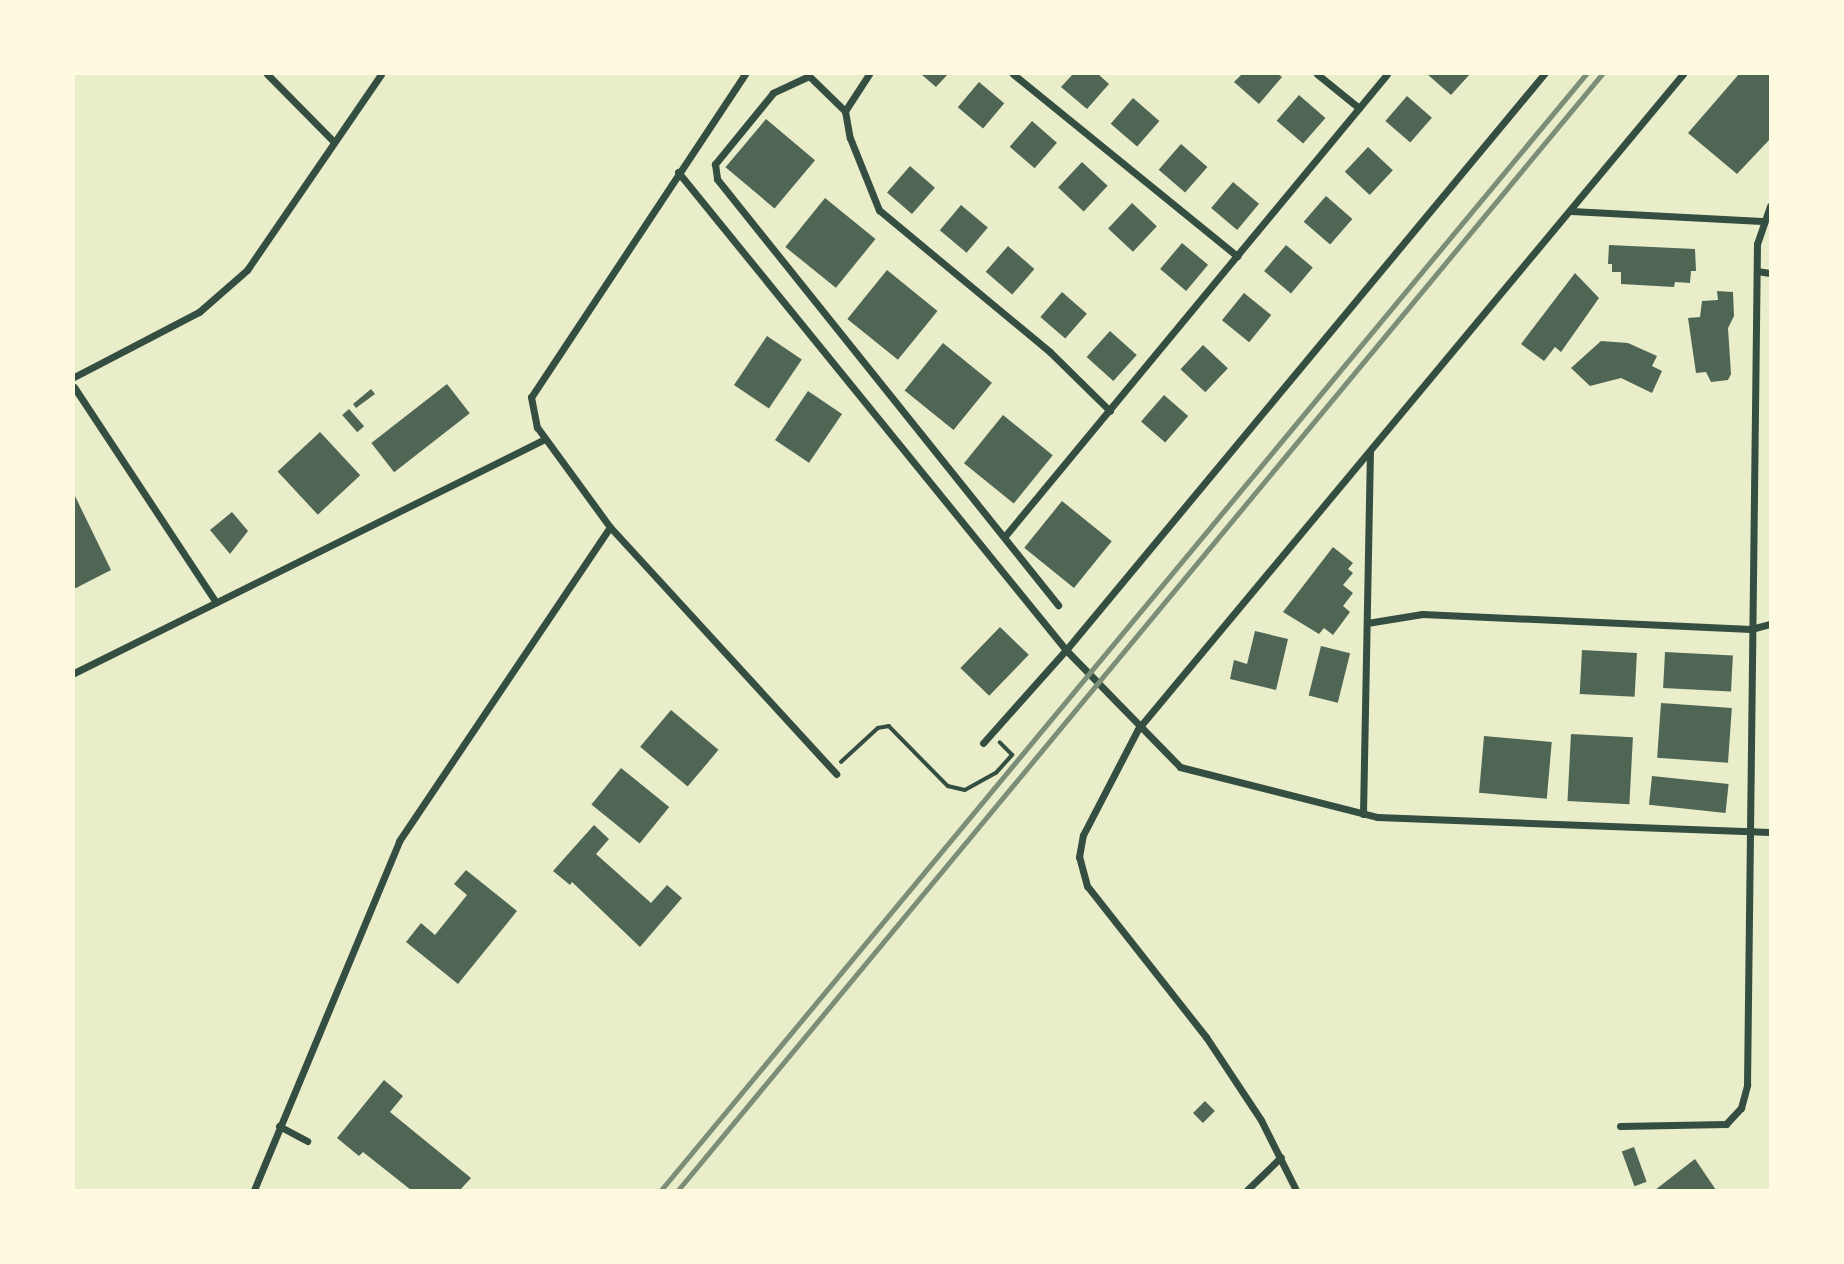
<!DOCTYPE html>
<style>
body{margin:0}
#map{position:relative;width:1844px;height:1264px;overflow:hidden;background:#e9edc9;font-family:"Archivo Narrow",sans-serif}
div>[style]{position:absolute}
.building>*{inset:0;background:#4f6655;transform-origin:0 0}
.path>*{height:3.5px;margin:-1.75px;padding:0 1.75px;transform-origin:1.75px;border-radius:1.75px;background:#344e41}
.minor>*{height:7px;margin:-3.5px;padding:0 3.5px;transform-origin:3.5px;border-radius:3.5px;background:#344e41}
.rail>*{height:5px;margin:-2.5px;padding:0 2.5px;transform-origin:2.5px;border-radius:2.5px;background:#7c8e77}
span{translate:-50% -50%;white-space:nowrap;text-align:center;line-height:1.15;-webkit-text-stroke:5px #fefae0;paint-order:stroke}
.frame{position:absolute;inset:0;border:75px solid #fefae0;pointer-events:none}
</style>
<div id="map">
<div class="building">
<div style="clip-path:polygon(921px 74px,948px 74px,936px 87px)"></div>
<div style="clip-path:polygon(1073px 74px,1098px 74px,1109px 84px,1087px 109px,1061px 87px)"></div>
<div style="clip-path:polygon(1242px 74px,1278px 74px,1282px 77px,1259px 104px,1234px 82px)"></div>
<div style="clip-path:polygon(1427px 74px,1470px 74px,1451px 95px)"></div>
<div style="clip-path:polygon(1739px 74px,1770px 74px,1770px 139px,1737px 174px,1688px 133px)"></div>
<div style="left:979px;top:82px;width:33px;height:33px;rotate:40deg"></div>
<div style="left:1299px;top:95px;width:35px;height:34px;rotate:41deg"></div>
<div style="left:1407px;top:96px;width:33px;height:33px;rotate:41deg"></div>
<div style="left:1133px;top:98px;width:35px;height:34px;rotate:41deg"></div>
<div style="left:766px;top:119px;width:64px;height:63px;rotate:40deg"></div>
<div style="left:1032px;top:121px;width:33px;height:34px;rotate:41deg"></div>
<div style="left:1181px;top:144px;width:35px;height:34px;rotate:41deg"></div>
<div style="left:1368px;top:147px;width:34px;height:34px;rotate:43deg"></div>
<div style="left:1082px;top:162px;width:35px;height:35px;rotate:43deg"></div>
<div style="left:910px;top:166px;width:33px;height:35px;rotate:41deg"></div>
<div style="left:1233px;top:182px;width:34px;height:34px;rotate:40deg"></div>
<div style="left:1326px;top:196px;width:35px;height:34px;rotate:41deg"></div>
<div style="left:825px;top:198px;width:65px;height:63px;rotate:39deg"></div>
<div style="left:1132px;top:203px;width:34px;height:35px;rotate:43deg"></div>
<div style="left:961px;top:205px;width:35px;height:33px;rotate:40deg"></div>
<div style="left:1182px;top:243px;width:34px;height:34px;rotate:40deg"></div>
<div style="left:1286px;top:245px;width:35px;height:34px;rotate:40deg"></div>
<div style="clip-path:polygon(1609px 245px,1695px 249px,1696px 271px,1691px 271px,1690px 283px,1675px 282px,1674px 287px,1621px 284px,1621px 272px,1612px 272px,1612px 264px,1608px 264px)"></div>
<div style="left:1008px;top:246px;width:35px;height:34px;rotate:41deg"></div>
<div style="left:887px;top:270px;width:65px;height:63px;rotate:39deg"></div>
<div style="clip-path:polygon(1575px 273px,1599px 298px,1561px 352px,1555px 347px,1544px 361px,1521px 344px)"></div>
<div style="clip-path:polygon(1717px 291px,1733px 292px,1734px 316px,1728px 328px,1731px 374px,1728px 380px,1711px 382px,1706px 372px,1696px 373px,1688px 318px,1700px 317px,1702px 301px,1718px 300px)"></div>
<div style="left:1062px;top:292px;width:33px;height:33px;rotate:41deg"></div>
<div style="left:1244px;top:293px;width:35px;height:35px;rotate:39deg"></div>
<div style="left:1110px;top:331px;width:36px;height:35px;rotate:42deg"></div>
<div style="left:767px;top:336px;width:42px;height:59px;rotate:34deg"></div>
<div style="clip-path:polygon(1601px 341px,1628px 343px,1657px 356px,1652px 366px,1662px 371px,1652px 393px,1621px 378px,1590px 386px,1571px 368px)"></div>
<div style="left:943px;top:343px;width:63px;height:61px;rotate:39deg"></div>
<div style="left:1203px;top:345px;width:34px;height:33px;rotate:43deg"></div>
<div style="left:447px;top:384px;width:37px;height:96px;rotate:52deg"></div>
<div style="clip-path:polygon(371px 389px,375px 394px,356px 408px,353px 404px)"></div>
<div style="left:808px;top:391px;width:41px;height:59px;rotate:34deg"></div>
<div style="left:1164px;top:395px;width:32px;height:35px;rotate:41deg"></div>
<div style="left:349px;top:409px;width:23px;height:9px;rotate:49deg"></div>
<div style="left:1003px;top:415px;width:64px;height:62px;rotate:39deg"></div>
<div style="left:320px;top:432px;width:59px;height:58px;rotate:47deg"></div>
<div style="clip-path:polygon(74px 494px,111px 570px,74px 589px)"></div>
<div style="left:1062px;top:501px;width:64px;height:60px;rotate:39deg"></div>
<div style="clip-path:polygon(232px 512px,248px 531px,230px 554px,210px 530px)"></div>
<div style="clip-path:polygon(1333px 547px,1353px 563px,1348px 569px,1353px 573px,1343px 585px,1353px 593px,1343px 606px,1350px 612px,1333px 635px,1324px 628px,1319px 634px,1283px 612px)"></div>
<div style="left:1000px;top:627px;width:40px;height:57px;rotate:44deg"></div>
<div style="clip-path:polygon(1255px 631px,1288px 639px,1276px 690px,1230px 679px,1234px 660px,1247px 664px)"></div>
<div style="left:1321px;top:646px;width:30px;height:51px;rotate:14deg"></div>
<div style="left:1582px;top:650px;width:55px;height:44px;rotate:3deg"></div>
<div style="left:1665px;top:652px;width:68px;height:36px;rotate:3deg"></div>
<div style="left:1661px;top:703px;width:71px;height:55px;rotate:4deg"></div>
<div style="left:671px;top:710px;width:62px;height:48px;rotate:40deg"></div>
<div style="left:1571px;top:734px;width:62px;height:67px;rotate:3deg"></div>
<div style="left:1484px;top:736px;width:68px;height:57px;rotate:5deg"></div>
<div style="left:621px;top:768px;width:62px;height:47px;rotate:39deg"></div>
<div style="left:1652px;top:776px;width:77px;height:29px;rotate:6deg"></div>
<div style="clip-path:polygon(594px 825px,609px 839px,596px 854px,651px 903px,667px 885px,682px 898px,640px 947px,572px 882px,570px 885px,553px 871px)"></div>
<div style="clip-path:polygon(466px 870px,517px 911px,458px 984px,406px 942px,421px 923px,435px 935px,467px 895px,454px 884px)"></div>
<div style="clip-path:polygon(384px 1080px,403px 1096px,390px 1112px,471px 1178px,460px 1190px,411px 1190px,363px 1152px,359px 1156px,337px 1138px)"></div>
<div style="left:1205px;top:1101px;width:14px;height:17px;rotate:45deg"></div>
<div style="left:1634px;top:1147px;width:37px;height:13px;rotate:70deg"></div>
<div style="clip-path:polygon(1695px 1159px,1716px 1190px,1655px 1190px)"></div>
</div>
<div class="path">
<div style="left:841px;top:762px;width:50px;rotate:-42.6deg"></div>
<div style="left:878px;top:728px;width:11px;rotate:-10deg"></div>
<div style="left:889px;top:726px;width:84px;rotate:45.5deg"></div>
<div style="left:948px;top:786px;width:17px;rotate:13deg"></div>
<div style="left:965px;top:790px;width:35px;rotate:-29deg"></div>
<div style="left:996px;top:773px;width:24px;rotate:-48deg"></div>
<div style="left:1012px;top:755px;width:17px;rotate:-135deg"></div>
</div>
<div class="minor">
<div style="left:267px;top:74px;width:95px;rotate:45.4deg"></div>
<div style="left:745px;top:74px;width:387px;rotate:123.5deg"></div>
<div style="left:531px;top:397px;width:31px;rotate:79deg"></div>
<div style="left:537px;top:427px;width:124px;rotate:53.9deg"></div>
<div style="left:610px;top:527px;width:335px;rotate:47.5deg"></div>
<div style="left:807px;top:74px;width:53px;rotate:44.2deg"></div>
<div style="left:845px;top:111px;width:27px;rotate:80deg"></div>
<div style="left:850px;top:138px;width:78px;rotate:68.1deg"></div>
<div style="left:879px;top:210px;width:222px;rotate:39.7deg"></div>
<div style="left:1050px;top:352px;width:84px;rotate:44.5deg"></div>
<div style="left:1013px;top:74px;width:289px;rotate:39.1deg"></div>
<div style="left:1317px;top:74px;width:54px;rotate:39deg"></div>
<div style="left:809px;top:76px;width:40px;rotate:155deg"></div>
<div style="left:773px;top:93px;width:92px;rotate:129.2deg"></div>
<div style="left:715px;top:164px;width:15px;rotate:82deg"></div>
<div style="left:717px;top:179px;width:546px;rotate:51.32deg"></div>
<div style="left:845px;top:111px;width:44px;rotate:-57deg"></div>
<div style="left:678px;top:172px;width:616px;rotate:50.93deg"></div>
<div style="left:1066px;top:650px;width:163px;rotate:45.7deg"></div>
<div style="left:1180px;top:767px;width:203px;rotate:14.2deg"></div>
<div style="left:1377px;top:817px;width:393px;rotate:2.2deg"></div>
<div style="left:1571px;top:211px;width:191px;rotate:3deg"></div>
<div style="left:1757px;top:271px;width:13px;rotate:9deg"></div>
<div style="left:74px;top:377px;width:141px;rotate:-27.5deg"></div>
<div style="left:199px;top:312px;width:64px;rotate:-41.2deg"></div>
<div style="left:247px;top:270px;width:237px;rotate:-55.6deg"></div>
<div style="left:74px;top:387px;width:258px;rotate:56.6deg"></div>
<div style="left:1005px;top:536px;width:599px;rotate:-50.41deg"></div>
<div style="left:1367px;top:623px;width:56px;rotate:-9.3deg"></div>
<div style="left:1422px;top:614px;width:329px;rotate:2.6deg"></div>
<div style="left:1751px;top:629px;width:20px;rotate:-15deg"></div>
<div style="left:74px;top:673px;width:526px;rotate:-26.42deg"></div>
<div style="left:983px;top:743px;width:125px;rotate:-48.3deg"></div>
<div style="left:1066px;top:650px;width:749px;rotate:-50.31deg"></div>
<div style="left:1363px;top:814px;width:362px;rotate:-88.9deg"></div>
<div style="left:279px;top:1126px;width:32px;rotate:28deg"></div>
<div style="left:1620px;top:1126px;width:106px;rotate:-1.1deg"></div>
<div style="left:1726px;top:1124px;width:22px;rotate:-47deg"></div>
<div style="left:1741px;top:1108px;width:24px;rotate:-75deg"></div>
<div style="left:1747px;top:1085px;width:841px;rotate:-89.32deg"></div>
<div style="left:1757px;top:244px;width:40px;rotate:-71.1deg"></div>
<div style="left:254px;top:1190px;width:378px;rotate:-67.4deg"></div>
<div style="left:399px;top:841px;width:378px;rotate:-56.1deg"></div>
<div style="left:1247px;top:1190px;width:47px;rotate:-44.1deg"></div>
<div style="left:1296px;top:1190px;width:78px;rotate:-116.6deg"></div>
<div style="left:1261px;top:1120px;width:100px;rotate:-123.5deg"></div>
<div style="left:1206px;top:1037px;width:192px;rotate:-128.2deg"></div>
<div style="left:1087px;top:886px;width:30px;rotate:-105deg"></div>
<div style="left:1079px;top:857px;width:22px;rotate:-80deg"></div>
<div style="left:1083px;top:835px;width:119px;rotate:-62.6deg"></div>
<div style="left:1138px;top:729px;width:852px;rotate:-50.24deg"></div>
</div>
<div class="rail">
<div style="left:661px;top:1190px;width:1450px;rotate:-50.35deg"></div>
<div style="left:678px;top:1190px;width:1449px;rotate:-50.38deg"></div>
</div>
<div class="frame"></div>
</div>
